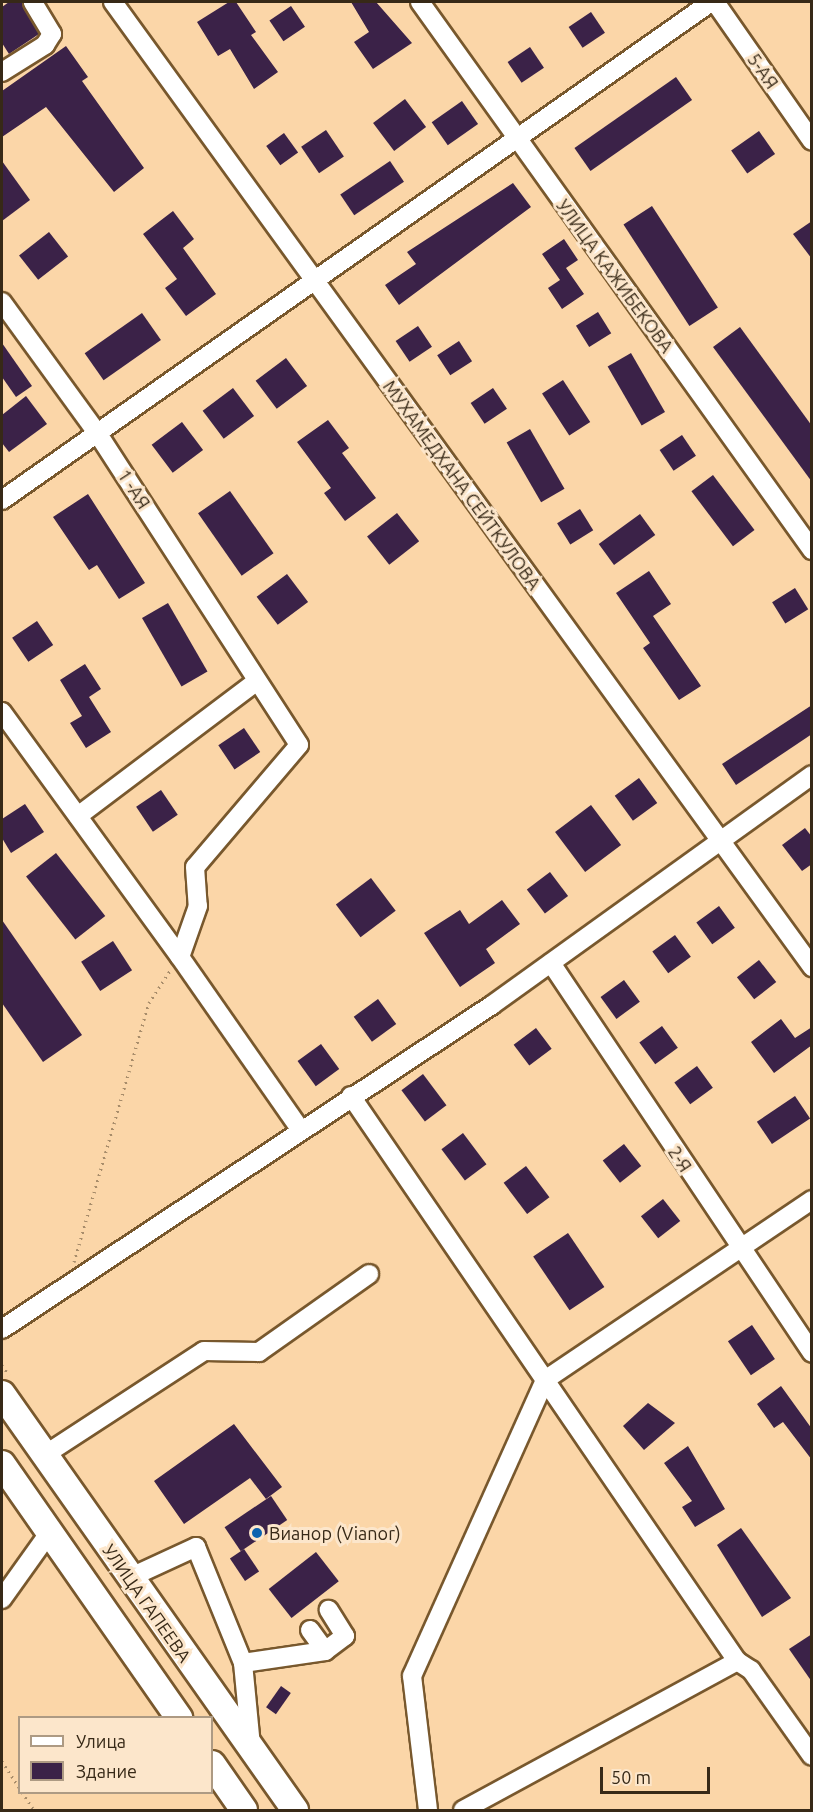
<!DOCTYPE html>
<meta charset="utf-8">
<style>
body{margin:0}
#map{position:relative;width:813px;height:1812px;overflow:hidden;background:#fbd6a8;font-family:Ubuntu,sans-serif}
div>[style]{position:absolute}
.building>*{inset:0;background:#3b2248;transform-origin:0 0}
.path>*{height:3px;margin-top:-1.5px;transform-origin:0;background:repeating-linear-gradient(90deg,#a78c6a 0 1.5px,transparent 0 6px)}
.roads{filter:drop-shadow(2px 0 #78582d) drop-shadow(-2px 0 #78582d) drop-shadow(0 2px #78582d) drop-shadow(0 -2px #78582d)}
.minor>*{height:18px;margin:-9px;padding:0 9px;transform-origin:9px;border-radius:9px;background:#fff}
.highway>*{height:26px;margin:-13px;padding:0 13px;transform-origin:13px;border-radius:13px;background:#fff}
.dots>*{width:16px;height:16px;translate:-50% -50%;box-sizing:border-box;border:3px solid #fce6cb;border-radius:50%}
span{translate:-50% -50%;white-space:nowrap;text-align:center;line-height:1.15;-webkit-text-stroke:6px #fce6cb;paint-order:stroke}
.street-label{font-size:18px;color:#372917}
.poi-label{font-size:18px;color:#372917}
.left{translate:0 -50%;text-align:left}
.frame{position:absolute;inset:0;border:3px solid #372917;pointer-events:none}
.legend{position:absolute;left:18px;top:1716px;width:195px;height:78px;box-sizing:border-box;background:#fce6cb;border:2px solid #ad9a83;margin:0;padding:8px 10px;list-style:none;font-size:18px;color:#372917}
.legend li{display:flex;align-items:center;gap:12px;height:30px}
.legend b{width:30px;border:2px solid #ad9a83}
.scale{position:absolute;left:600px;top:1767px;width:110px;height:27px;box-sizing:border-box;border:3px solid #372917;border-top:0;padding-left:8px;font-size:18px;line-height:21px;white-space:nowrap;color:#372917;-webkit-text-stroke:4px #fce6cb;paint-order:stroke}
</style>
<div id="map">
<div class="building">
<div style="clip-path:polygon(9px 2px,22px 2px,39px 34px,9px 54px,2px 43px,2px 7px)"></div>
<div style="clip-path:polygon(229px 2px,236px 2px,256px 32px,251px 35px,278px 72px,254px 89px,230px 49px,218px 56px,197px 22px)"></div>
<div style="clip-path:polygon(351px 2px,376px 2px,412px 43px,373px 69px,354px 42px,369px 32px)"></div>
<div style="left:291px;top:6px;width:25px;height:26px;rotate:56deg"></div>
<div style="left:591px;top:12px;width:25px;height:27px;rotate:56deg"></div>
<div style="clip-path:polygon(66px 46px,88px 77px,82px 81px,144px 168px,114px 192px,46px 107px,2px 137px,2px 91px)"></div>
<div style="left:530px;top:47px;width:25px;height:27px;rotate:56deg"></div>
<div style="left:676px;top:77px;width:28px;height:124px;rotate:55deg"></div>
<div style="left:405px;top:99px;width:35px;height:40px;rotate:53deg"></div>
<div style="left:462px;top:101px;width:28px;height:37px;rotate:55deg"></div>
<div style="left:326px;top:130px;width:32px;height:30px;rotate:56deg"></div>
<div style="left:759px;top:131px;width:28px;height:34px;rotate:55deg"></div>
<div style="left:284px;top:133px;width:24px;height:22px;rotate:54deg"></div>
<div style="clip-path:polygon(2px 161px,30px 200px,2px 221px)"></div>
<div style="left:390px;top:161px;width:25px;height:60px;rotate:56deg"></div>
<div style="clip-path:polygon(513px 183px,531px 207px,399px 305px,385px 285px,416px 264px,407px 252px)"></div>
<div style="left:652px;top:206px;width:121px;height:34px;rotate:57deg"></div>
<div style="clip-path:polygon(173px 211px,194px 239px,183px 248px,216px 294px,186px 316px,165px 288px,177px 279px,143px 234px)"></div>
<div style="clip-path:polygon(812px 221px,812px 259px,793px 234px)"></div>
<div style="left:49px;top:232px;width:31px;height:38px;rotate:52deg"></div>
<div style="clip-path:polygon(564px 239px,578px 260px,566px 268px,584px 294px,562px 309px,548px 288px,560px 280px,542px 254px)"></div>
<div style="left:598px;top:312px;width:25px;height:26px;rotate:58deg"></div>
<div style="left:142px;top:313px;width:33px;height:70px;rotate:55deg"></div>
<div style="left:418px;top:326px;width:25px;height:27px;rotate:56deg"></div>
<div style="clip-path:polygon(740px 327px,812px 426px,812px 482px,713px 347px)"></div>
<div style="left:459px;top:341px;width:24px;height:26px;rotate:57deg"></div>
<div style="clip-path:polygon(2px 343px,32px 386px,16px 397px,2px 377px)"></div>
<div style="left:631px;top:353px;width:68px;height:27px;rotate:60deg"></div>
<div style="left:286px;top:358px;width:35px;height:38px;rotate:53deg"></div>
<div style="left:563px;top:380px;width:50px;height:25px;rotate:57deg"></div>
<div style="left:233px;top:388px;width:35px;height:38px;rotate:53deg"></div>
<div style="left:493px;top:388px;width:25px;height:27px;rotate:56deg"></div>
<div style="clip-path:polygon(26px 396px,47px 424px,9px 452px,2px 443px,2px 415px)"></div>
<div style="clip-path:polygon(328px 420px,349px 448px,342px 453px,376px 498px,345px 521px,324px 493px,331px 488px,297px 442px)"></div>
<div style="left:182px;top:422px;width:35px;height:38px;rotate:53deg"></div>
<div style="left:530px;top:429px;width:69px;height:27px;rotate:60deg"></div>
<div style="left:682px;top:435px;width:25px;height:27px;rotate:56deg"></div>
<div style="left:713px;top:475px;width:69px;height:27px;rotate:53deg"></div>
<div style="left:230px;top:491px;width:76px;height:39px;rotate:55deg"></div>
<div style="clip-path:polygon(88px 494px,145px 583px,119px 599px,97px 565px,89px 570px,53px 517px)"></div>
<div style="left:580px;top:509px;width:25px;height:27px;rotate:58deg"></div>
<div style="left:397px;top:513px;width:36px;height:38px;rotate:52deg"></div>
<div style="left:640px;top:514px;width:26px;height:51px;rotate:54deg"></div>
<div style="clip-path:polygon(649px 571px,671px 604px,653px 616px,701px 686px,679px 700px,643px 648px,650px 643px,616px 593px)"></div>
<div style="left:287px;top:574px;width:35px;height:38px;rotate:53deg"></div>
<div style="left:795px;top:588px;width:25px;height:27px;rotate:58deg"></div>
<div style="left:168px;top:603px;width:79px;height:30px;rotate:60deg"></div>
<div style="left:37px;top:621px;width:29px;height:30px;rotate:56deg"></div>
<div style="clip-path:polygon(85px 664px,101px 689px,89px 697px,111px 732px,86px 748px,70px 723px,82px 716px,60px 680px)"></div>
<div style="clip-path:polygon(812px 705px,812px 734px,736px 785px,722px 764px)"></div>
<div style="left:244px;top:728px;width:29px;height:31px;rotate:56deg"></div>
<div style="left:639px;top:778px;width:31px;height:30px;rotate:54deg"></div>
<div style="left:161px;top:790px;width:30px;height:30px;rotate:56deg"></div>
<div style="clip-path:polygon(25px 804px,44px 832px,11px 853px,2px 838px,2px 819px)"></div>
<div style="left:591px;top:805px;width:50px;height:45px;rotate:53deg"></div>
<div style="clip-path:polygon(805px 828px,812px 837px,812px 864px,802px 871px,782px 845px)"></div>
<div style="left:56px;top:853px;width:80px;height:38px;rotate:52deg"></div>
<div style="left:550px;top:872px;width:30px;height:29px;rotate:53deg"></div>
<div style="left:371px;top:878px;width:41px;height:44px;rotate:53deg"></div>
<div style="clip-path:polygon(502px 900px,520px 924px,486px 949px,495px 963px,460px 987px,424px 933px,460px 910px,469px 924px)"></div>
<div style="left:719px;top:906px;width:27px;height:28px;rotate:54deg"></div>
<div style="clip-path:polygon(2px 920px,82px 1035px,43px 1062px,2px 1003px)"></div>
<div style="left:675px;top:935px;width:27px;height:28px;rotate:54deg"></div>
<div style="left:113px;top:941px;width:35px;height:38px;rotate:57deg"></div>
<div style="left:759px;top:960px;width:28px;height:28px;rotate:52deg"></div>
<div style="left:624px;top:980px;width:27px;height:29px;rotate:54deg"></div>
<div style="left:378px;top:999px;width:31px;height:30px;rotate:54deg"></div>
<div style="clip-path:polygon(781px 1019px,795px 1038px,812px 1027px,812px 1045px,774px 1073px,751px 1042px)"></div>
<div style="left:662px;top:1026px;width:27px;height:28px;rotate:54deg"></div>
<div style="left:536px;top:1028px;width:26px;height:28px;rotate:53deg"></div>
<div style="left:321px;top:1044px;width:31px;height:29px;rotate:54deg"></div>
<div style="left:697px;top:1066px;width:27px;height:28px;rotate:54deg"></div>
<div style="left:423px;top:1074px;width:39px;height:27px;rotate:53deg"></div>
<div style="left:795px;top:1096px;width:27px;height:46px;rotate:56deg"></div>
<div style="left:463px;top:1133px;width:39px;height:27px;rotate:53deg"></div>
<div style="left:624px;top:1144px;width:28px;height:27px;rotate:52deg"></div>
<div style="left:526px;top:1166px;width:39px;height:28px;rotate:53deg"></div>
<div style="left:663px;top:1199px;width:28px;height:28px;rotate:52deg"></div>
<div style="left:568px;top:1233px;width:65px;height:42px;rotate:56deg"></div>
<div style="left:752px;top:1325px;width:41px;height:29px;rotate:56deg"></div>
<div style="clip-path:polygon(781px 1386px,812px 1429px,812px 1460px,783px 1422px,774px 1428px,757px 1404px)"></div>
<div style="clip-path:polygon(648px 1403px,675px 1423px,644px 1450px,623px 1426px)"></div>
<div style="clip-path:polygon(234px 1424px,282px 1487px,266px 1499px,250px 1478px,184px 1524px,154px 1481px)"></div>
<div style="clip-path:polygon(688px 1446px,725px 1509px,695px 1527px,682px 1507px,692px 1501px,664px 1463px)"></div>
<div style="left:271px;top:1496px;width:29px;height:56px;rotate:56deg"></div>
<div style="clip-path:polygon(741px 1528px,791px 1598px,762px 1617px,717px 1545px)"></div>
<div style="left:244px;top:1549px;width:27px;height:17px;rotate:56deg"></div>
<div style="left:316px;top:1552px;width:37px;height:60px;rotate:52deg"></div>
<div style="clip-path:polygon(812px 1634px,812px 1682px,789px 1649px)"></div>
<div style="left:281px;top:1686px;width:12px;height:26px;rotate:35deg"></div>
</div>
<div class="path">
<div style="left:74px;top:1262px;width:270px;rotate:-73.9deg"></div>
<div style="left:149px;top:1003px;width:38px;rotate:-57deg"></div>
<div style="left:2px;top:1365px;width:12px;rotate:55deg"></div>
<div style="left:2px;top:1761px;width:33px;rotate:57deg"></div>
<div style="left:22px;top:1792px;width:22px;rotate:56deg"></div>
</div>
<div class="roads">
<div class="minor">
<div style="left:113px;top:2px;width:1192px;rotate:54.08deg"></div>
<div style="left:420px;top:2px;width:674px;rotate:54.42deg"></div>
<div style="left:715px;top:2px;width:169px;rotate:55.1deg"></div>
<div style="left:2px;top:72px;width:51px;rotate:-32.1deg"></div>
<div style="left:45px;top:45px;width:13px;rotate:-58deg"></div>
<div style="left:52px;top:34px;width:37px;rotate:-121deg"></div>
<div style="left:2px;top:302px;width:163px;rotate:54deg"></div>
<div style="left:98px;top:434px;width:370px;rotate:57.1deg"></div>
<div style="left:299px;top:745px;width:160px;rotate:130.4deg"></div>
<div style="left:195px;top:867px;width:39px;rotate:86deg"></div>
<div style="left:198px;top:906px;width:54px;rotate:109.4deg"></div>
<div style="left:180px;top:957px;width:210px;rotate:55.1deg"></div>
<div style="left:2px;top:500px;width:866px;rotate:-35.08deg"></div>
<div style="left:2px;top:712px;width:303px;rotate:54deg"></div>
<div style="left:78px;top:816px;width:223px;rotate:-37deg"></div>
<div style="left:551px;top:963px;width:469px;rotate:56.2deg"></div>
<div style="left:351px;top:1096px;width:684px;rotate:55.66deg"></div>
<div style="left:737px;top:1661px;width:17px;rotate:33deg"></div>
<div style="left:751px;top:1670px;width:105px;rotate:54.7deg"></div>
<div style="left:2px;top:1329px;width:587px;rotate:-33.47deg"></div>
<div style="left:492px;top:1005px;width:394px;rotate:-35.7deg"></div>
<div style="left:43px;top:1456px;width:192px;rotate:-33.1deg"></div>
<div style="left:204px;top:1351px;width:55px;rotate:1deg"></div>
<div style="left:259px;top:1352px;width:135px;rotate:-35.3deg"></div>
<div style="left:129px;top:1578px;width:74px;rotate:-24.8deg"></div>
<div style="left:196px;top:1547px;width:125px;rotate:67.9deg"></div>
<div style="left:243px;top:1663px;width:83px;rotate:84.5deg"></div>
<div style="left:2px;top:1599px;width:81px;rotate:-54.5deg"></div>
<div style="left:310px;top:1630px;width:26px;rotate:54deg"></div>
<div style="left:243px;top:1663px;width:83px;rotate:-8.3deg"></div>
<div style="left:325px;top:1651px;width:25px;rotate:-37deg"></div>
<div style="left:345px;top:1636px;width:31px;rotate:-122deg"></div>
<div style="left:428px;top:1810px;width:135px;rotate:-96.8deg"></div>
<div style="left:412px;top:1676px;width:325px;rotate:-65.8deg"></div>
<div style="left:545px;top:1380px;width:322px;rotate:-34deg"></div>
<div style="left:463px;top:1810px;width:312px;rotate:-28.5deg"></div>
</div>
<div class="highway">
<div style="left:2px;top:1394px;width:509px;rotate:54.84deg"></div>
<div style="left:2px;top:1464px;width:310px;rotate:55.1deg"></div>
<div style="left:212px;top:1764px;width:56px;rotate:55.2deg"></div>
</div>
</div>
<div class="dots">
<div style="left:257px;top:1533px;background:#0a62af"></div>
</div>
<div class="street-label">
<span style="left:763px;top:71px;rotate:55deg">5-АЯ</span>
<span style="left:615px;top:276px;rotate:54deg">УЛИЦА КАЖИБЕКОВА</span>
<span style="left:462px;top:485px;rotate:54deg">МУХАМЕДХАНА СЕЙТКУЛОВА</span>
<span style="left:134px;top:489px;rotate:57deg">1 -АЯ</span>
<span style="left:680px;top:1159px;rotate:57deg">2-Я</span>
<span style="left:147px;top:1603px;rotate:55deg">УЛИЦА ГАПЕЕВА</span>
</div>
<div class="poi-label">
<span class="left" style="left:269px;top:1533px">Вианор (Vianor)</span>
</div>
<div class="frame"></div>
<ul class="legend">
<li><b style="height:8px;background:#fff"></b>Улица</li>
<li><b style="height:16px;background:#3b2248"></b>Здание</li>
</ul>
<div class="scale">50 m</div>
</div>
